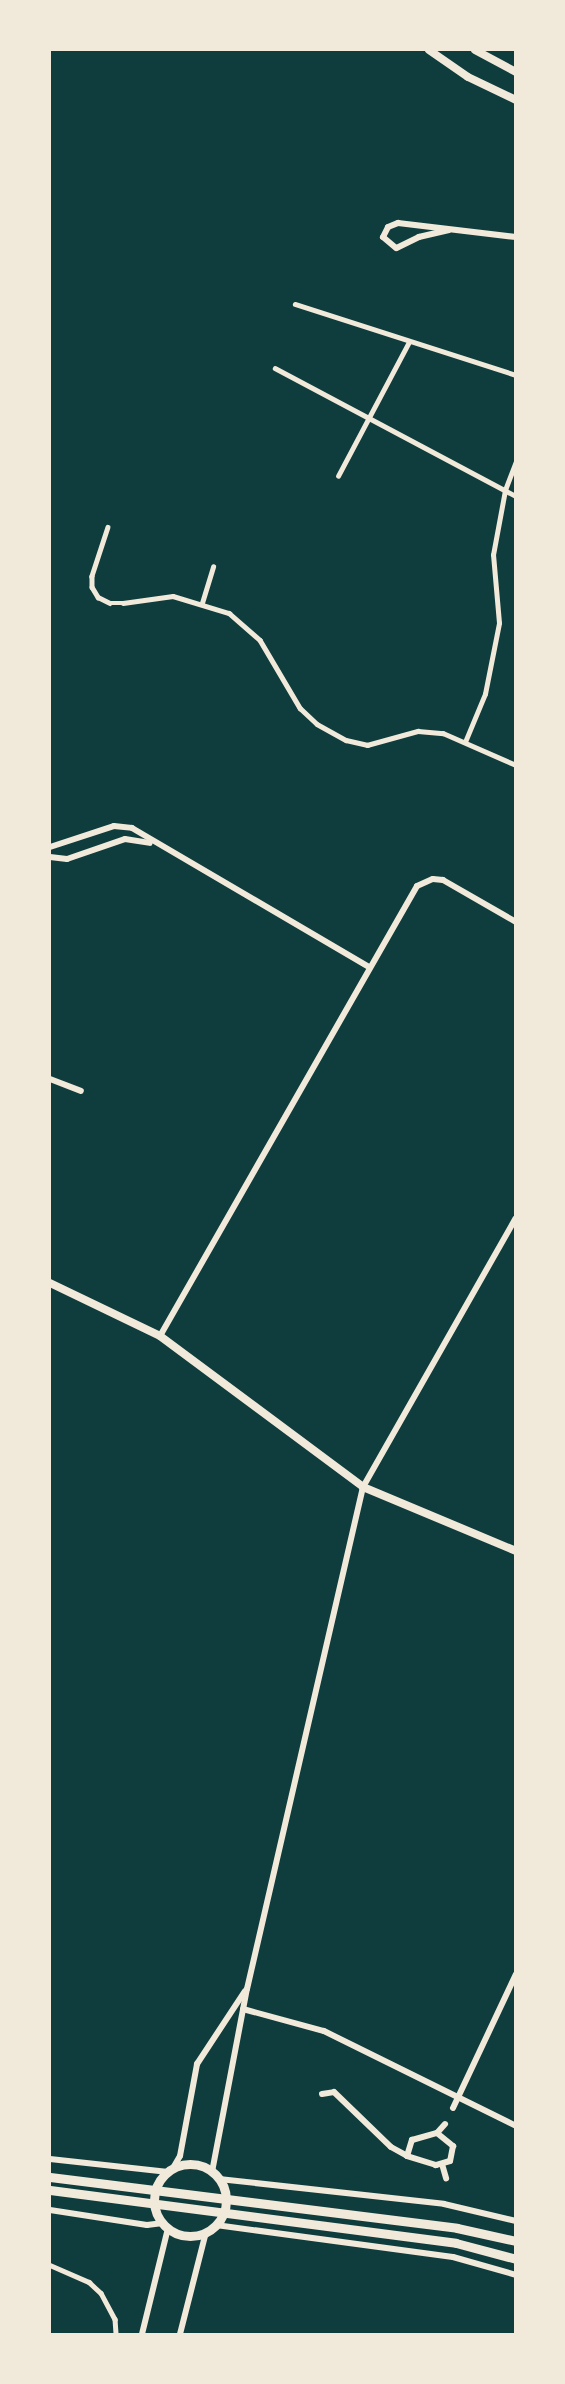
<!DOCTYPE html>
<style>
body{margin:0}
#map{position:relative;width:565px;height:2384px;overflow:hidden;background:#0f3d3e;font-family:Overpass,sans-serif}
div>[style]{position:absolute}
.pedestrian>*{height:4.5px;margin:-2.25px;padding:0 2.25px;transform-origin:2.25px;border-radius:2.25px;background:#f1e9da}
.minor>*{height:6px;margin:-3px;padding:0 3px;transform-origin:3px;border-radius:3px;background:#f1e9da}
.tertiary>*{height:8px;margin:-4px;padding:0 4px;transform-origin:4px;border-radius:4px;background:#f1e9da}
.secondary>*{height:8px;margin:-4px;padding:0 4px;transform-origin:4px;border-radius:4px;background:#f1e9da}
.primary>*{height:9px;margin:-4.5px;padding:0 4.5px;transform-origin:4.5px;border-radius:4.5px;background:#f1e9da}
.primary>.ring{margin:-4.5px;padding:0;box-sizing:content-box;background:none;border:9px solid #f1e9da;border-radius:50%}
span{translate:-50% -50%;white-space:nowrap;text-align:center;line-height:1.15;-webkit-text-stroke:4.5px #f1e9da;paint-order:stroke}
.frame{position:absolute;inset:0;border:51px solid #f1e9da;pointer-events:none}
</style>
<div id="map">
<div class="pedestrian">
<div style="left:295px;top:304px;width:232px;rotate:17.8deg"></div>
<div style="left:275px;top:368px;width:273px;rotate:28deg"></div>
<div style="left:338px;top:476px;width:152px;rotate:-62.1deg"></div>
<div style="left:108px;top:527px;width:52px;rotate:108.1deg"></div>
<div style="left:92px;top:576px;width:11px;rotate:90deg"></div>
<div style="left:92px;top:587px;width:12px;rotate:59deg"></div>
<div style="left:98px;top:597px;width:13px;rotate:27deg"></div>
<div style="left:110px;top:603px;width:13px"></div>
<div style="left:123px;top:603px;width:50px;rotate:-8deg"></div>
<div style="left:173px;top:596px;width:59px;rotate:16.9deg"></div>
<div style="left:229px;top:613px;width:41px;rotate:41.1deg"></div>
<div style="left:260px;top:640px;width:79px;rotate:59.5deg"></div>
<div style="left:300px;top:708px;width:23px;rotate:43deg"></div>
<div style="left:317px;top:724px;width:33px;rotate:29deg"></div>
<div style="left:346px;top:740px;width:22px;rotate:13deg"></div>
<div style="left:367px;top:745px;width:53px;rotate:-15.4deg"></div>
<div style="left:418px;top:731px;width:25px;rotate:5deg"></div>
<div style="left:443px;top:733px;width:80px;rotate:23.7deg"></div>
<div style="left:202px;top:603px;width:38px;rotate:-73deg"></div>
<div style="left:465px;top:742px;width:52px;rotate:-67.4deg"></div>
<div style="left:485px;top:694px;width:72px;rotate:-78.8deg"></div>
<div style="left:499px;top:623px;width:68px;rotate:-95deg"></div>
<div style="left:493px;top:555px;width:66px;rotate:-79.5deg"></div>
<div style="left:505px;top:490px;width:30px;rotate:-69deg"></div>
<div style="left:50px;top:2265px;width:43px;rotate:23.6deg"></div>
<div style="left:89px;top:2282px;width:16px;rotate:43deg"></div>
<div style="left:101px;top:2293px;width:30px;rotate:62deg"></div>
<div style="left:115px;top:2319px;width:15px;rotate:86deg"></div>
</div>
<div class="minor">
<div style="left:449px;top:230px;width:31px;rotate:167deg"></div>
<div style="left:419px;top:237px;width:25px;rotate:154deg"></div>
<div style="left:396px;top:248px;width:17px;rotate:-140deg"></div>
<div style="left:383px;top:237px;width:11px;rotate:-63deg"></div>
<div style="left:388px;top:227px;width:11px;rotate:-22deg"></div>
<div style="left:398px;top:223px;width:119px;rotate:6.8deg"></div>
<div style="left:50px;top:847px;width:67px;rotate:-18.2deg"></div>
<div style="left:114px;top:826px;width:18px;rotate:6deg"></div>
<div style="left:132px;top:828px;width:275px;rotate:30.4deg"></div>
<div style="left:50px;top:857px;width:17px;rotate:7deg"></div>
<div style="left:67px;top:859px;width:61px;rotate:-19deg"></div>
<div style="left:125px;top:839px;width:25px;rotate:9deg"></div>
<div style="left:50px;top:1079px;width:33px;rotate:21deg"></div>
<div style="left:160px;top:1336px;width:518px;rotate:-60.27deg"></div>
<div style="left:417px;top:886px;width:17px;rotate:-24deg"></div>
<div style="left:433px;top:879px;width:10px;rotate:6deg"></div>
<div style="left:443px;top:880px;width:84px;rotate:29.9deg"></div>
<div style="left:243px;top:2009px;width:84px;rotate:15.2deg"></div>
<div style="left:324px;top:2031px;width:214px;rotate:26.3deg"></div>
<div style="left:322px;top:2094px;width:12px;rotate:-9deg"></div>
<div style="left:334px;top:2092px;width:79px;rotate:44deg"></div>
<div style="left:391px;top:2147px;width:18px;rotate:29deg"></div>
<div style="left:453px;top:2108px;width:148px;rotate:-64.8deg"></div>
<div style="left:437px;top:2133px;width:21px;rotate:39deg"></div>
<div style="left:453px;top:2146px;width:15px;rotate:101deg"></div>
<div style="left:450px;top:2161px;width:15px;rotate:164deg"></div>
<div style="left:436px;top:2165px;width:30px;rotate:-163deg"></div>
<div style="left:407px;top:2156px;width:17px;rotate:-73deg"></div>
<div style="left:412px;top:2140px;width:26px;rotate:-16deg"></div>
<div style="left:437px;top:2133px;width:12px;rotate:-48deg"></div>
<div style="left:50px;top:2159px;width:119px;rotate:6.3deg"></div>
<div style="left:442px;top:2164px;width:15px;rotate:74deg"></div>
<div style="left:173px;top:2168px;width:14px;rotate:-60deg"></div>
<div style="left:180px;top:2156px;width:94px;rotate:-79.5deg"></div>
<div style="left:197px;top:2064px;width:87px;rotate:-56.7deg"></div>
<div style="left:212px;top:2172px;width:186px;rotate:-79.2deg"></div>
<div style="left:247px;top:1989px;width:515px;rotate:-76.99deg"></div>
<div style="left:363px;top:1487px;width:309px;rotate:-60.4deg"></div>
<div style="left:219px;top:2179px;width:226px;rotate:6.3deg"></div>
<div style="left:444px;top:2204px;width:74px;rotate:13.3deg"></div>
<div style="left:50px;top:2210px;width:98px;rotate:8.8deg"></div>
<div style="left:147px;top:2225px;width:16px;rotate:-7deg"></div>
<div style="left:216px;top:2225px;width:239px;rotate:7.7deg"></div>
<div style="left:453px;top:2257px;width:66px;rotate:15.9deg"></div>
<div style="left:142px;top:2334px;width:109px;rotate:-76.2deg"></div>
<div style="left:180px;top:2334px;width:105px;rotate:-75.7deg"></div>
</div>
<div class="tertiary">
<div style="left:50px;top:1283px;width:122px;rotate:25.7deg"></div>
<div style="left:160px;top:1336px;width:253px;rotate:36.6deg"></div>
<div style="left:363px;top:1487px;width:166px;rotate:22.7deg"></div>
</div>
<div class="secondary">
<div style="left:429px;top:50px;width:47px;rotate:34.7deg"></div>
<div style="left:468px;top:77px;width:53px;rotate:25.6deg"></div>
<div style="left:475px;top:50px;width:47px;rotate:28.2deg"></div>
</div>
<div class="primary">
<div class="ring" style="left:154px;top:2164px;width:63px;height:63px"></div>
<div style="left:50px;top:2177px;width:410px;rotate:7.1deg"></div>
<div style="left:457px;top:2228px;width:60px;rotate:12.4deg"></div>
<div style="left:50px;top:2190px;width:409px;rotate:7.4deg"></div>
<div style="left:456px;top:2243px;width:62px;rotate:14.9deg"></div>
</div>
<div class="frame"></div>
</div>
